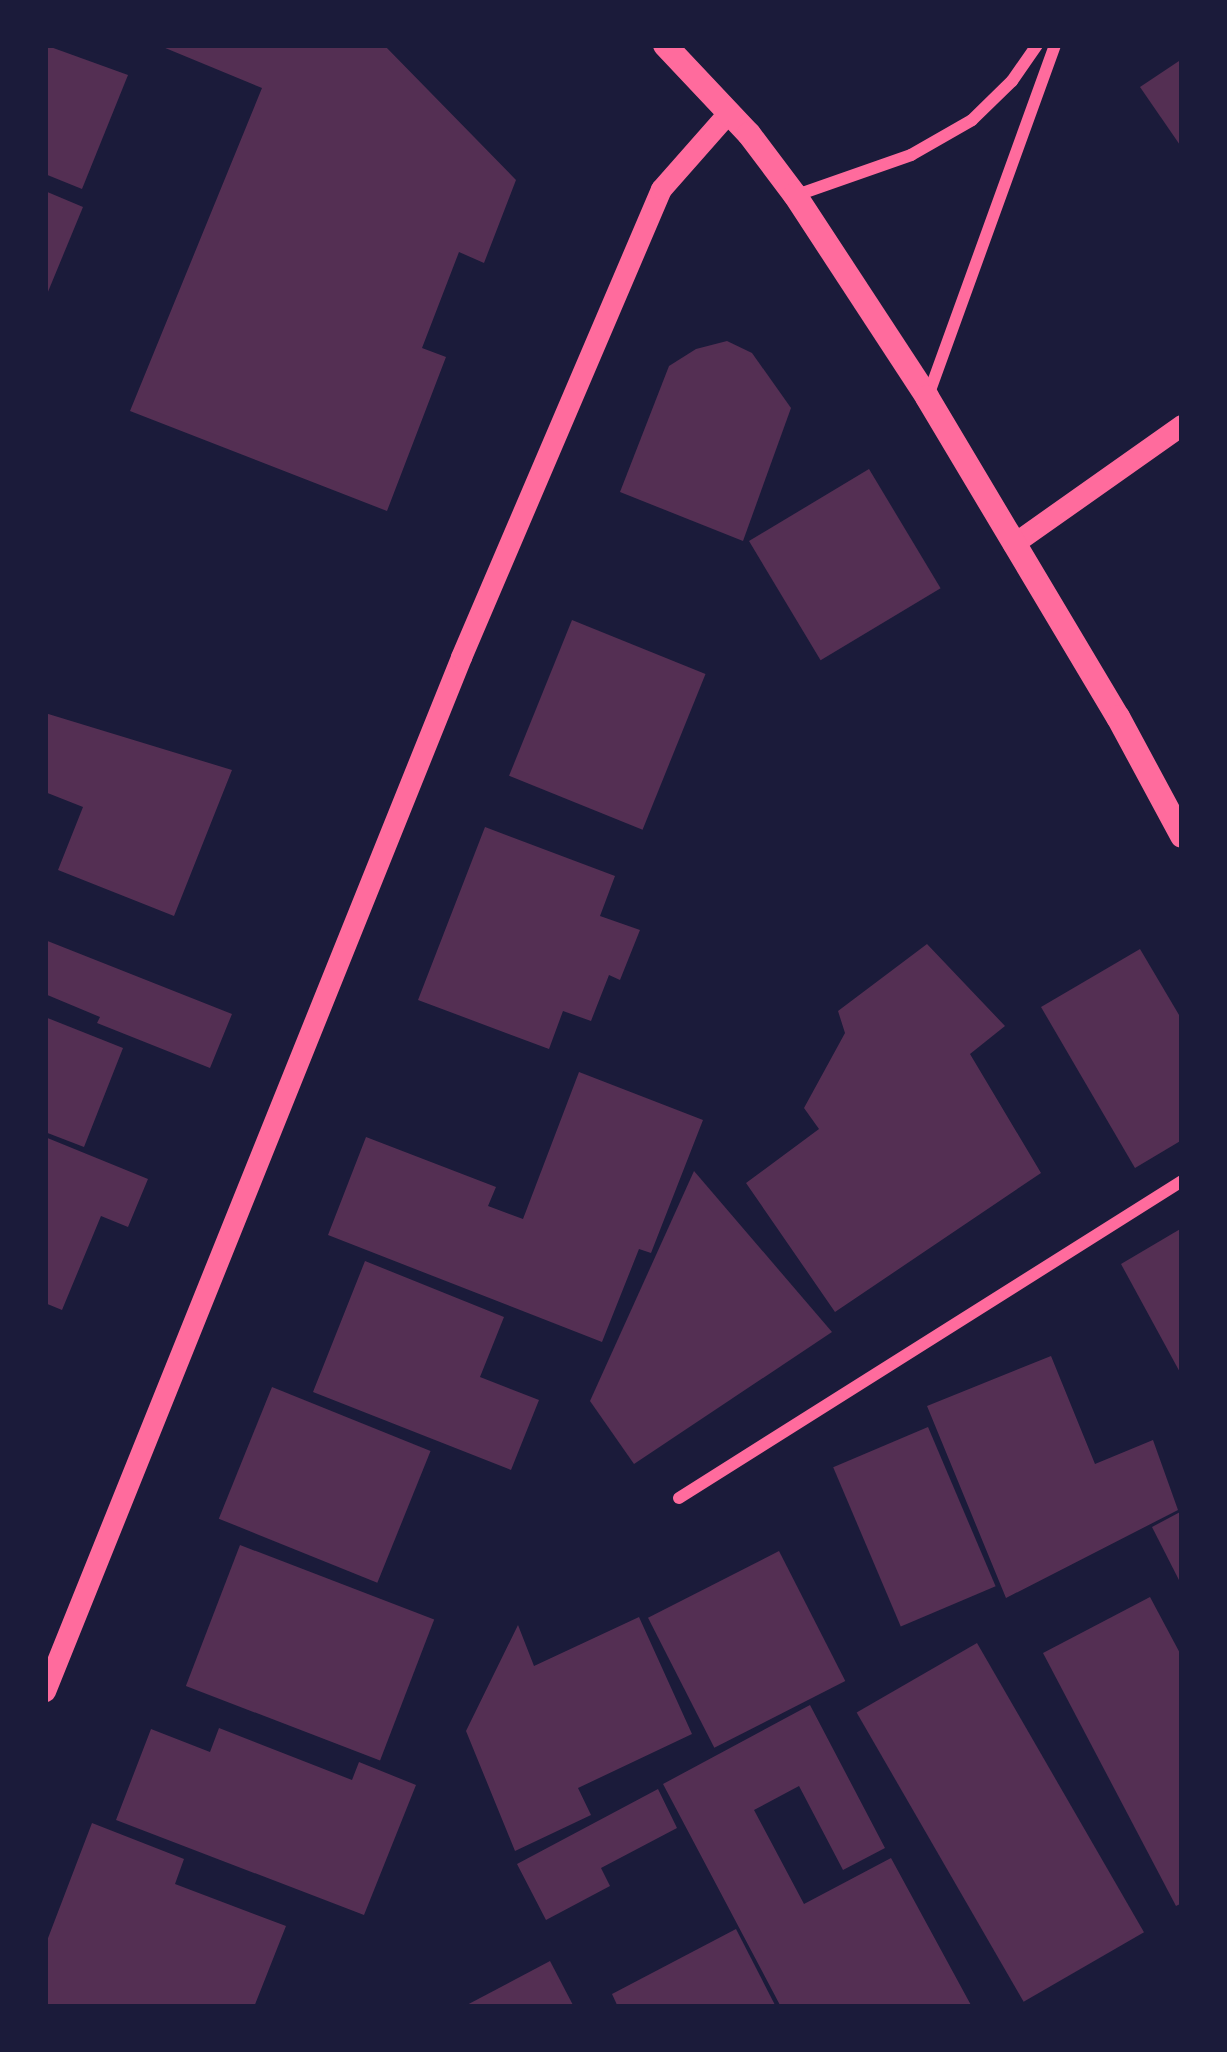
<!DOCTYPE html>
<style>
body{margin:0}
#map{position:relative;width:1227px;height:2052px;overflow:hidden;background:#1b1b3a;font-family:"Alegreya Sans",sans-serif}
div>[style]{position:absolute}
.building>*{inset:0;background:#542f53;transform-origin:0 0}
.minor>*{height:12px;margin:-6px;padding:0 6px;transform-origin:6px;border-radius:6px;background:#ff6b9d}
.tertiary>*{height:21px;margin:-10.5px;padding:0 10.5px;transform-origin:10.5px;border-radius:10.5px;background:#ff6b9d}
.secondary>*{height:24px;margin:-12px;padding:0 12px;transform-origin:12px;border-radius:12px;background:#ff6b9d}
span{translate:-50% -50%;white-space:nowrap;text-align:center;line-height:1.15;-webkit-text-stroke:12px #1b1b3a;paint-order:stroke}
.frame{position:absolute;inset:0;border:48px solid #1b1b3a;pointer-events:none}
</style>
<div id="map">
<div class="building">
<div style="clip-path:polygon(45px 45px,128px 75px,82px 189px,45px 174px)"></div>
<div style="clip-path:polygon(158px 45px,384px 45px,516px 180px,484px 263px,459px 252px,422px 348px,446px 357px,387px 511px,130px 411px,262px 88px)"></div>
<div style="clip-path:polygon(1182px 59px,1182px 148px,1140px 87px)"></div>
<div style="clip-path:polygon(45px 191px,83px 207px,45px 299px)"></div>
<div style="clip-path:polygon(727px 341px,752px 353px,791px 408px,743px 541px,620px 492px,669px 366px,696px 349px)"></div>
<div style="left:869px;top:469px;width:139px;height:140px;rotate:59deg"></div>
<div style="left:572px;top:620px;width:144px;height:168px;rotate:22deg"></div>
<div style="clip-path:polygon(45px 713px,232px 770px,174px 916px,58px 870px,83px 807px,45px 792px)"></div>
<div style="clip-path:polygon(485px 827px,615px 876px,600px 916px,640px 930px,620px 980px,609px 975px,591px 1021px,563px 1011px,549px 1049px,418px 1000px)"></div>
<div style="clip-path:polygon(45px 940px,232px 1014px,210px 1068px,97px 1023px,100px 1017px,45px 994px)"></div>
<div style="clip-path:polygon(927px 944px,1005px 1026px,970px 1054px,1041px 1173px,835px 1312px,746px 1183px,819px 1129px,804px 1108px,845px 1033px,838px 1011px)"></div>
<div style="clip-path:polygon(1140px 949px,1182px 1020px,1182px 1140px,1135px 1168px,1041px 1007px)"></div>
<div style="clip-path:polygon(45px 1017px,123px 1048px,84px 1147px,45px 1132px)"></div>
<div style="clip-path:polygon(579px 1072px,703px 1120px,651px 1253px,639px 1249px,602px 1342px,328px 1235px,366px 1137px,496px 1187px,488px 1206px,523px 1219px)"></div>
<div style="clip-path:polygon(45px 1137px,148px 1179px,128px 1227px,101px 1216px,62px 1310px,45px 1303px)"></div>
<div style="clip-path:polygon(694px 1171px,832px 1332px,634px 1464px,590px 1401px)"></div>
<div style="clip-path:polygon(1182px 1228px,1182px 1376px,1121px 1264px)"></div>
<div style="clip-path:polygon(365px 1261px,504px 1317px,480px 1377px,539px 1400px,511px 1470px,313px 1392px)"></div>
<div style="clip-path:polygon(1051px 1356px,1095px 1464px,1153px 1440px,1178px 1510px,1006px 1598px,927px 1406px)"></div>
<div style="left:272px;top:1387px;width:171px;height:142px;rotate:22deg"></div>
<div style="left:928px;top:1427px;width:173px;height:103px;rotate:67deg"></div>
<div style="clip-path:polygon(1182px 1511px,1182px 1586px,1152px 1527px)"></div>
<div style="left:240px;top:1545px;width:208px;height:151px;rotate:21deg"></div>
<div style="left:779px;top:1551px;width:146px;height:147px;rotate:63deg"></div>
<div style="clip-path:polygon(1150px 1597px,1182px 1657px,1182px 1903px,1176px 1906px,1043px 1653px)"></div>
<div style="clip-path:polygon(639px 1617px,692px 1734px,578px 1788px,591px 1815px,515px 1851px,466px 1731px,518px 1625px,534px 1666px)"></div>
<div style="left:977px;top:1643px;width:334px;height:139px;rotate:60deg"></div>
<div style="clip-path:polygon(810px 1705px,885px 1848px,843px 1870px,799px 1786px,754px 1810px,804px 1904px,891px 1858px,972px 2007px,781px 2007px,663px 1784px)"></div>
<div style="clip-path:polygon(219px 1728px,352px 1780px,359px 1762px,416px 1785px,364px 1915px,116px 1820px,151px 1729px,210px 1752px)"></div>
<div style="clip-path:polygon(658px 1789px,677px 1828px,601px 1868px,610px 1886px,546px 1920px,517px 1864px)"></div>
<div style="clip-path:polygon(92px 1823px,184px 1859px,175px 1884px,286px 1926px,254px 2007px,45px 2007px,45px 1946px)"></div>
<div style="clip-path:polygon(736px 1929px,776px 2007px,618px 2007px,612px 1994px)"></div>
<div style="clip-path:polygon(550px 1961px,574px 2007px,463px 2007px)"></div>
</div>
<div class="minor">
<div style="left:797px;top:195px;width:121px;rotate:-19.3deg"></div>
<div style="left:911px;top:155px;width:70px;rotate:-29.8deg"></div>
<div style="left:972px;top:120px;width:56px;rotate:-44.3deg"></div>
<div style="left:1012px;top:81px;width:44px;rotate:-55.2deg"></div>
<div style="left:928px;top:396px;width:373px;rotate:-70.1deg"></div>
<div style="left:679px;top:1498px;width:595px;rotate:-32.22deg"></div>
</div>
<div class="tertiary">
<div style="left:1013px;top:544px;width:207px;rotate:-35.2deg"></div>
<div style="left:45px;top:1691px;width:1115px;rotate:-68.08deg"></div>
<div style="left:461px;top:657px;width:509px;rotate:-66.86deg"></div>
<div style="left:661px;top:189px;width:103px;rotate:-48.6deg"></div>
</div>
<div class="secondary">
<div style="left:665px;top:45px;width:122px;rotate:46.7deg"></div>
<div style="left:749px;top:134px;width:76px;rotate:53deg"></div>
<div style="left:795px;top:195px;width:241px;rotate:56.8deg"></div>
<div style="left:927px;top:397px;width:373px;rotate:59.2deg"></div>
<div style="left:1118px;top:717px;width:135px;rotate:61.7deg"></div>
</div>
<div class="frame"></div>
</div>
